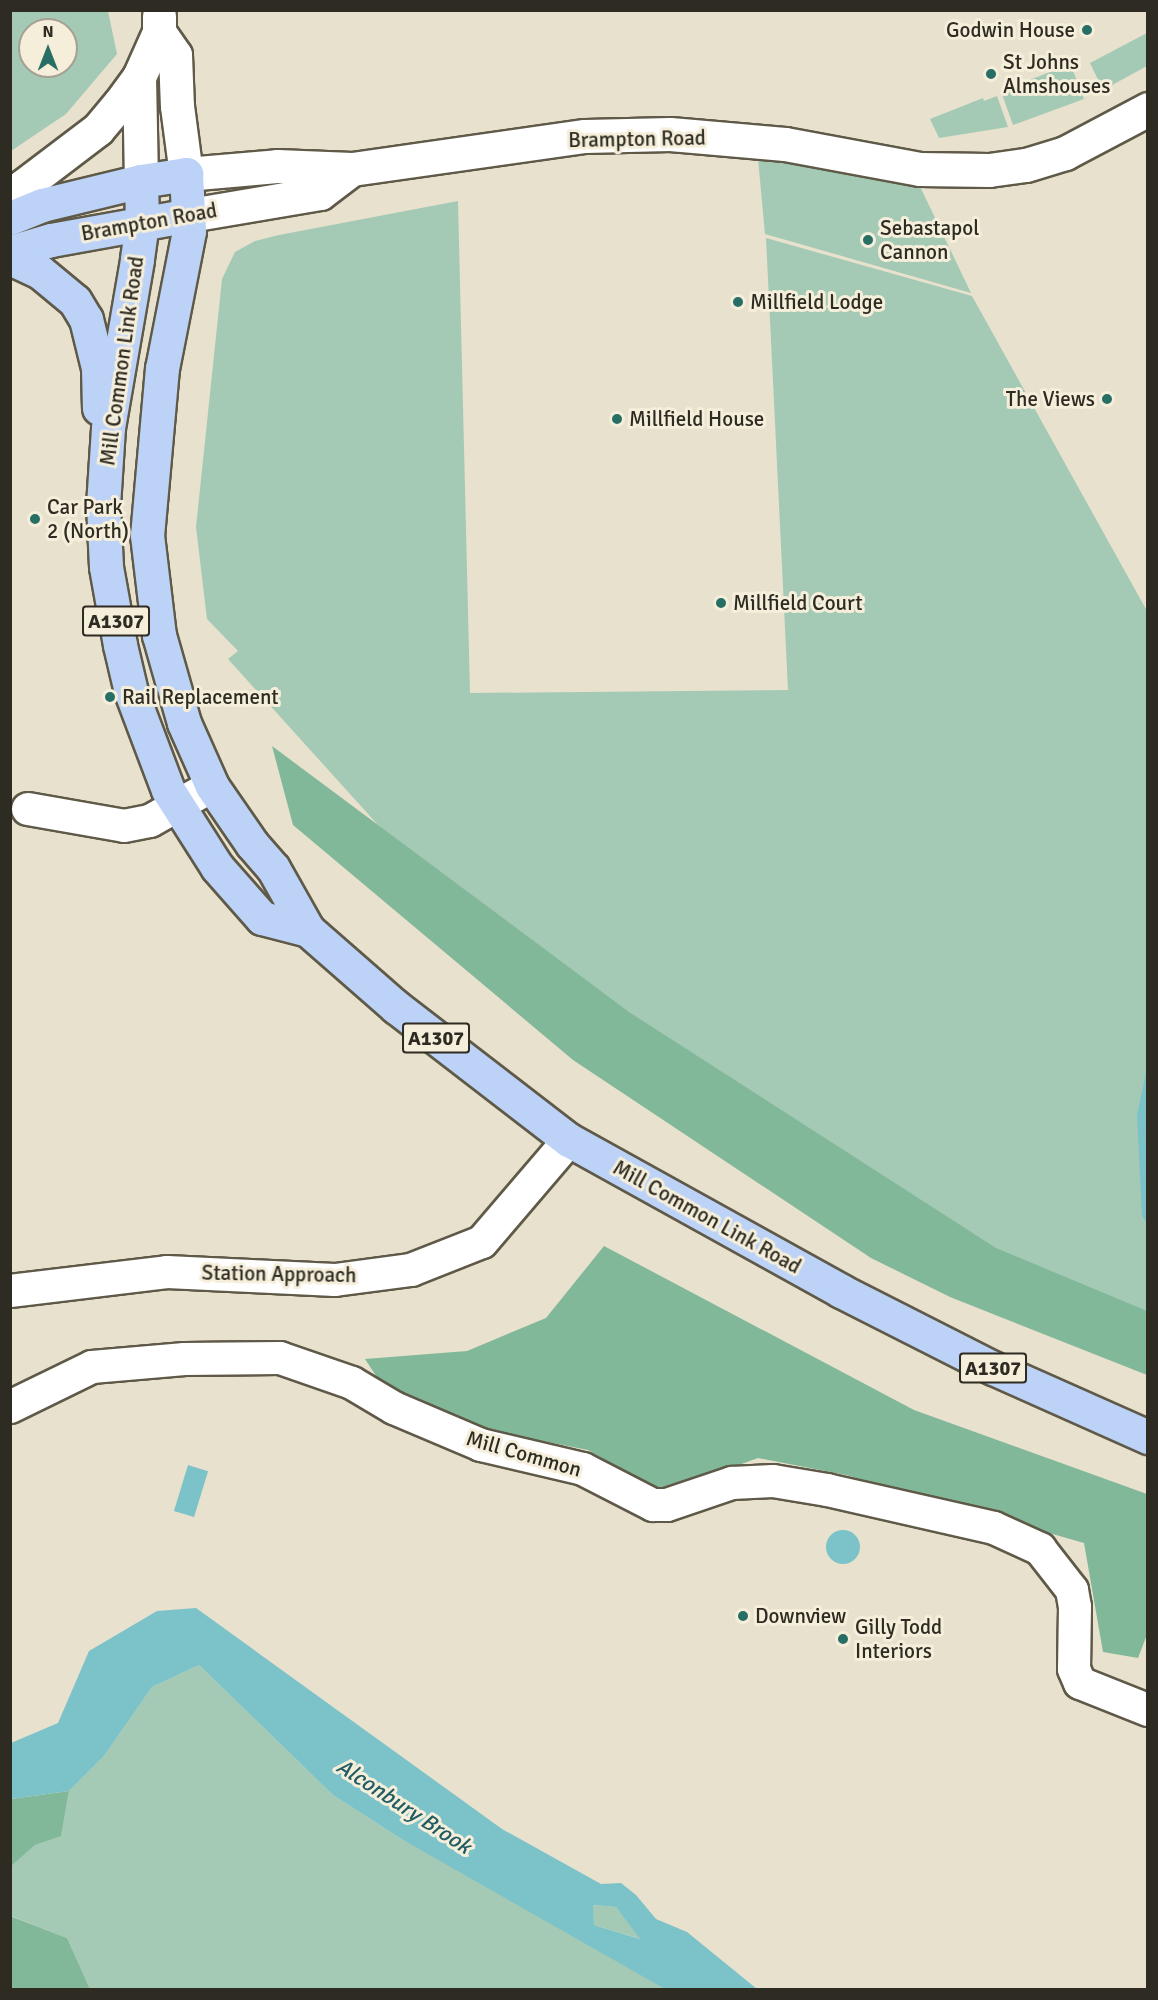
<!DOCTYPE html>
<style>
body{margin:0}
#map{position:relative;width:1158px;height:2000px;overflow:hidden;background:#e8e1cd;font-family:Signika,sans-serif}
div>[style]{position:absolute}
.green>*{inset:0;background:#a4cab5}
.forest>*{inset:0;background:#82b89a}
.water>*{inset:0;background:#7cc2c9;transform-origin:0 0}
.round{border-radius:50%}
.roads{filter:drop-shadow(2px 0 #5f5948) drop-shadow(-2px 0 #5f5948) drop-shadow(0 2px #5f5948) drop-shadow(0 -2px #5f5948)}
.minor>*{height:32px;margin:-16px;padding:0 16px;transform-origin:16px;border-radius:16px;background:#fff}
.secondary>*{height:33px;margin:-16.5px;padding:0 16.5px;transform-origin:16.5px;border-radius:16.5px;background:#fff}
.primary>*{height:33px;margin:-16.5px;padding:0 16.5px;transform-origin:16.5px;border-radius:16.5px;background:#bcd3f7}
.dots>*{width:16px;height:16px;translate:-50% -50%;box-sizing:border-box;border:3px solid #f5eeda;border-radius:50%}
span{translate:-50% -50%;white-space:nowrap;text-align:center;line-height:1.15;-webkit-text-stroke:6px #f5eeda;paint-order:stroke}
.shield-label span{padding:2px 4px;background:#f5eeda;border:2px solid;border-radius:4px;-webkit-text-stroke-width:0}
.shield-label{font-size:20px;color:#2e2b23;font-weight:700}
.poi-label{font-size:21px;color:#2e2b23}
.right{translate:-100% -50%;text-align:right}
.left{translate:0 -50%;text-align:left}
.street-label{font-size:21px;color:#2e2b23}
.water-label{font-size:22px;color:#205c61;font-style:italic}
.frame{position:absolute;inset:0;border:12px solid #2e2b23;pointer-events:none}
.north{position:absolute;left:18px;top:18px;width:60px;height:60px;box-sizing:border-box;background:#f5eeda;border:2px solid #a5a091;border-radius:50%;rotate:0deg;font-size:16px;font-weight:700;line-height:24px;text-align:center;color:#2e2b23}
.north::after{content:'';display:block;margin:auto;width:21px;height:27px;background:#276e64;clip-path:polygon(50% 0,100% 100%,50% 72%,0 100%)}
</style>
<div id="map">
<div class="green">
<div style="clip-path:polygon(evenodd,11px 10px,108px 11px,117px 54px,66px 114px,11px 151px,11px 10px,30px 30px,66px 30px,66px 66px,30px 66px,30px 30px)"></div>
<div style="clip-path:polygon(1147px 33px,1147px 66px,1103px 90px,1090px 63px)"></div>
<div style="clip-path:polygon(1066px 66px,1072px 68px,1084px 99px,1013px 125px,1002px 94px,1016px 89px,1016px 85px)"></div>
<div style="clip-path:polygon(997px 96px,1008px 127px,939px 138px,930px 119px,983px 98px,984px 101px)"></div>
<div style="clip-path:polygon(757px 148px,915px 176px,971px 293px,765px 234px)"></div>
<div style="clip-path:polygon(458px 201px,470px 693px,788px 690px,766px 238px,972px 296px,1147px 611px,1147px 1364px,547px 1012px,228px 659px,238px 651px,207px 619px,196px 527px,222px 279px,235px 252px,255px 241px,279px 235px)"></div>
<div style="clip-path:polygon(199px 1665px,333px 1795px,403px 1840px,676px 1989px,90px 1989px,67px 1938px,11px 1916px,10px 1866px,35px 1845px,61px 1835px,69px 1791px,104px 1756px,152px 1687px)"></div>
<div style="clip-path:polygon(592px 1905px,616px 1907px,641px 1939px,594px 1925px)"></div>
</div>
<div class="forest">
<div style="clip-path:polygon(272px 746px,629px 1012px,996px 1248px,1147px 1311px,1147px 1375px,950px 1297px,871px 1258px,573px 1060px,293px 825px)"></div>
<div style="clip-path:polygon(604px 1246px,914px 1410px,1147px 1494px,1148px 1632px,1138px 1658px,1103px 1652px,1084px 1543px,846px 1475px,758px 1458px,662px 1493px,588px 1450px,496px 1432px,388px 1394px,365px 1359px,467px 1351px,546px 1318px)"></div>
<div style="clip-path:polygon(69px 1791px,61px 1836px,35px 1845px,11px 1866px,11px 1799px)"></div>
<div style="clip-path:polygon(10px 1916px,67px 1938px,90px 1989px,11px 1989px)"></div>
</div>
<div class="water">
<div style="clip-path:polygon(1147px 1068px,1148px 1223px,1147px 1223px,1142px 1216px,1137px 1115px)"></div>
<div style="left:188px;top:1465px;width:21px;height:48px;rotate:17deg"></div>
<div class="round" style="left:826px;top:1530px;width:34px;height:34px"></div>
<div style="clip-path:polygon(evenodd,196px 1608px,502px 1829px,601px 1884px,621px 1883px,636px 1895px,656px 1919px,687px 1932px,757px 1989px,665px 1989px,403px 1840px,333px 1795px,199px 1665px,152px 1687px,104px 1756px,69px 1791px,11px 1799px,11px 1743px,58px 1723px,89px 1651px,157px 1611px,196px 1608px,593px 1905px,616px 1907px,640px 1939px,594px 1925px,593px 1905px)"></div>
</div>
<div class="roads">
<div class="minor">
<div style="left:28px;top:809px;width:97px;rotate:10deg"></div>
<div style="left:124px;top:826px;width:26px;rotate:-11deg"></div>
<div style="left:150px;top:821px;width:71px;rotate:-29.4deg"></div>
<div style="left:10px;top:1291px;width:158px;rotate:-6.9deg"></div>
<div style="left:167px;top:1272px;width:168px;rotate:2.7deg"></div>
<div style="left:335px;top:1280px;width:77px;rotate:-7.5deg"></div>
<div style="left:411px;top:1270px;width:76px;rotate:-21.5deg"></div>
<div style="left:482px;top:1242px;width:134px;rotate:-49.5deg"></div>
<div style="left:10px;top:1407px;width:91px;rotate:-26deg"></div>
<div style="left:92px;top:1367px;width:93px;rotate:-4.9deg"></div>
<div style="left:185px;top:1359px;width:95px;rotate:-0.6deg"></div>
<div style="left:280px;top:1358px;width:76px;rotate:19.1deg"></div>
<div style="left:352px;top:1383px;width:49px;rotate:30.8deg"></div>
<div style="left:394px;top:1408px;width:95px;rotate:23deg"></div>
<div style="left:481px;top:1445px;width:105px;rotate:13.2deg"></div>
<div style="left:583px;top:1469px;width:79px;rotate:27.2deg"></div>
<div style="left:653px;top:1505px;width:14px"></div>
<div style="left:667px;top:1505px;width:69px;rotate:-18.7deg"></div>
<div style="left:732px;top:1483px;width:41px;rotate:-2.8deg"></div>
<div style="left:773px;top:1481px;width:55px;rotate:9.5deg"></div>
<div style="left:827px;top:1490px;width:171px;rotate:12.8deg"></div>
<div style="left:994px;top:1528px;width:51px;rotate:24.5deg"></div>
<div style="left:1040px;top:1549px;width:52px;rotate:52deg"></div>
<div style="left:1072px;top:1590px;width:17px;rotate:80deg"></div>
<div style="left:1075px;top:1607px;width:62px;rotate:90.9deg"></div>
<div style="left:1074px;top:1669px;width:15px;rotate:67deg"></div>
<div style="left:1080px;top:1683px;width:73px;rotate:21.7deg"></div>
</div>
<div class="secondary">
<div style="left:159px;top:32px;width:28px;rotate:55deg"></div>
<div style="left:175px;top:55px;width:51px;rotate:87.8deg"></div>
<div style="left:177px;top:106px;width:69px;rotate:82.5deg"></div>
<div style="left:186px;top:174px;width:91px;rotate:-5deg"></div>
<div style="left:277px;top:166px;width:75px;rotate:2.3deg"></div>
<div style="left:352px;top:169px;width:235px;rotate:-8.1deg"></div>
<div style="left:585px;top:136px;width:85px;rotate:-1.3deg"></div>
<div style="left:670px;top:134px;width:115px;rotate:5deg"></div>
<div style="left:785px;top:144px;width:137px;rotate:10.5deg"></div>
<div style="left:920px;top:169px;width:69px;rotate:0.8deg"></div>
<div style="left:989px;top:170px;width:37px;rotate:-8deg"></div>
<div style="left:1026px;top:165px;width:41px;rotate:-17.1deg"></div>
<div style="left:1065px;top:153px;width:94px;rotate:-27.9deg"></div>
<div style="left:139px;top:77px;width:104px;rotate:88.9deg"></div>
<div style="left:10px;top:199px;width:18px;rotate:-45deg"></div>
<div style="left:23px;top:186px;width:94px;rotate:-37.2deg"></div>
<div style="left:98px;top:129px;width:34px;rotate:-50deg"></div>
<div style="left:120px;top:103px;width:32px;rotate:-54deg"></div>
<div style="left:139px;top:77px;width:49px;rotate:-66deg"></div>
<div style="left:159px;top:32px;width:16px;rotate:-90deg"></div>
<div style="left:190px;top:215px;width:132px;rotate:-9.6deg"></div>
<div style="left:320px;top:193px;width:40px;rotate:-37deg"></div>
</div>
<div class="primary">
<div style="left:141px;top:181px;width:42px;rotate:88.6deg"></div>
<div style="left:142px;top:223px;width:37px;rotate:98deg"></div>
<div style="left:137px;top:260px;width:170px;rotate:99.8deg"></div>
<div style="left:108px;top:428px;width:77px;rotate:93.7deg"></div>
<div style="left:103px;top:505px;width:62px;rotate:87.2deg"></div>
<div style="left:106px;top:567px;width:79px;rotate:79.8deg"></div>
<div style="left:120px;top:645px;width:48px;rotate:76.8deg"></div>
<div style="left:131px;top:692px;width:105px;rotate:69.3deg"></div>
<div style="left:168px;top:790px;width:91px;rotate:57.5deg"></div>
<div style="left:217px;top:867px;width:68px;rotate:48.6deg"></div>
<div style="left:262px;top:918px;width:48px;rotate:14.6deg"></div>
<div style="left:10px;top:218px;width:35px;rotate:-22deg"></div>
<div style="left:42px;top:205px;width:102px;rotate:-13.6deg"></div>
<div style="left:141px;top:181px;width:46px;rotate:-8.8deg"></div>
<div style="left:186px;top:174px;width:57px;rotate:87deg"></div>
<div style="left:189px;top:231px;width:140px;rotate:101.1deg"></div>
<div style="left:162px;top:368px;width:168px;rotate:95.1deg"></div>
<div style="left:147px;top:535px;width:101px;rotate:83.2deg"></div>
<div style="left:159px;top:635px;width:91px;rotate:74.1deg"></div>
<div style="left:184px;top:723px;width:69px;rotate:66deg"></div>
<div style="left:212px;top:786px;width:70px;rotate:55.4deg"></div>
<div style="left:252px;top:844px;width:32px;rotate:49deg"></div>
<div style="left:273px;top:868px;width:71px;rotate:60.6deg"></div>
<div style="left:308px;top:930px;width:117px;rotate:41.2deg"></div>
<div style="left:396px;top:1007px;width:218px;rotate:37.6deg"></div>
<div style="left:569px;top:1140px;width:311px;rotate:29deg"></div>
<div style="left:841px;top:1291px;width:170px;rotate:26.9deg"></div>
<div style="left:993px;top:1368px;width:170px;rotate:24deg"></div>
<div style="left:10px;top:252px;width:43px;rotate:-16.3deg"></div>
<div style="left:51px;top:240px;width:141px;rotate:-10.2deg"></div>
<div style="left:10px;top:258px;width:33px;rotate:25deg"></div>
<div style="left:40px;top:272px;width:45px;rotate:39.6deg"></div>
<div style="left:75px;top:301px;width:21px;rotate:59deg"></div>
<div style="left:86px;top:319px;width:50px;rotate:76.2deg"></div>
<div style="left:98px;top:368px;width:40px;rotate:88.6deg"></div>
</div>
</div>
<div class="dots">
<div style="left:1087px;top:30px;background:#276e64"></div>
<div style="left:991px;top:74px;background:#276e64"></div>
<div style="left:868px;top:240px;background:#276e64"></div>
<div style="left:738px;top:302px;background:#276e64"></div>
<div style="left:1107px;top:399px;background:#276e64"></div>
<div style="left:617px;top:419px;background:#276e64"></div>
<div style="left:35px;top:519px;background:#276e64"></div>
<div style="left:721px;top:603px;background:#276e64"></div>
<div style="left:110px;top:697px;background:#276e64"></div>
<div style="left:743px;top:1616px;background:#276e64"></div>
<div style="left:843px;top:1639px;background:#276e64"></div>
</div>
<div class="shield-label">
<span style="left:116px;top:621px">A1307</span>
<span style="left:436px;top:1038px">A1307</span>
<span style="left:993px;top:1368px">A1307</span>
</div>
<div class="poi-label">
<span class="right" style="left:1075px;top:30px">Godwin House</span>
<span class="left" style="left:1003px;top:74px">St Johns<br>Almshouses</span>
<span class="left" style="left:880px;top:240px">Sebastapol<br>Cannon</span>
<span class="left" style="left:750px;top:302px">Millfield Lodge</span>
<span class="right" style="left:1095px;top:399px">The Views</span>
<span class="left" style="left:629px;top:419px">Millfield House</span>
<span class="left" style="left:47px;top:519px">Car Park<br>2 (North)</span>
<span class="left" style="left:733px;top:603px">Millfield Court</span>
<span class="left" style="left:122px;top:697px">Rail Replacement</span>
<span class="left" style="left:755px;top:1616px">Downview</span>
<span class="left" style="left:855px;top:1639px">Gilly Todd<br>Interiors</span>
</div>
<div class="street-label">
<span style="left:637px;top:139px;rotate:-1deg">Brampton Road</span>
<span style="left:149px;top:222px;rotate:-10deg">Brampton Road</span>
<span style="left:122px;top:361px;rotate:-82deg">Mill Common Link Road</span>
<span style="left:707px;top:1217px;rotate:29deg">Mill Common Link Road</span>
<span style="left:279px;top:1274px;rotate:1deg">Station Approach</span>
<span style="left:524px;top:1454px;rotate:16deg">Mill Common</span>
</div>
<div class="water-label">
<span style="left:404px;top:1806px;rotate:33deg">Alconbury Brook</span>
</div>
<div class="frame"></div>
<div class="north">N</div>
</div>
